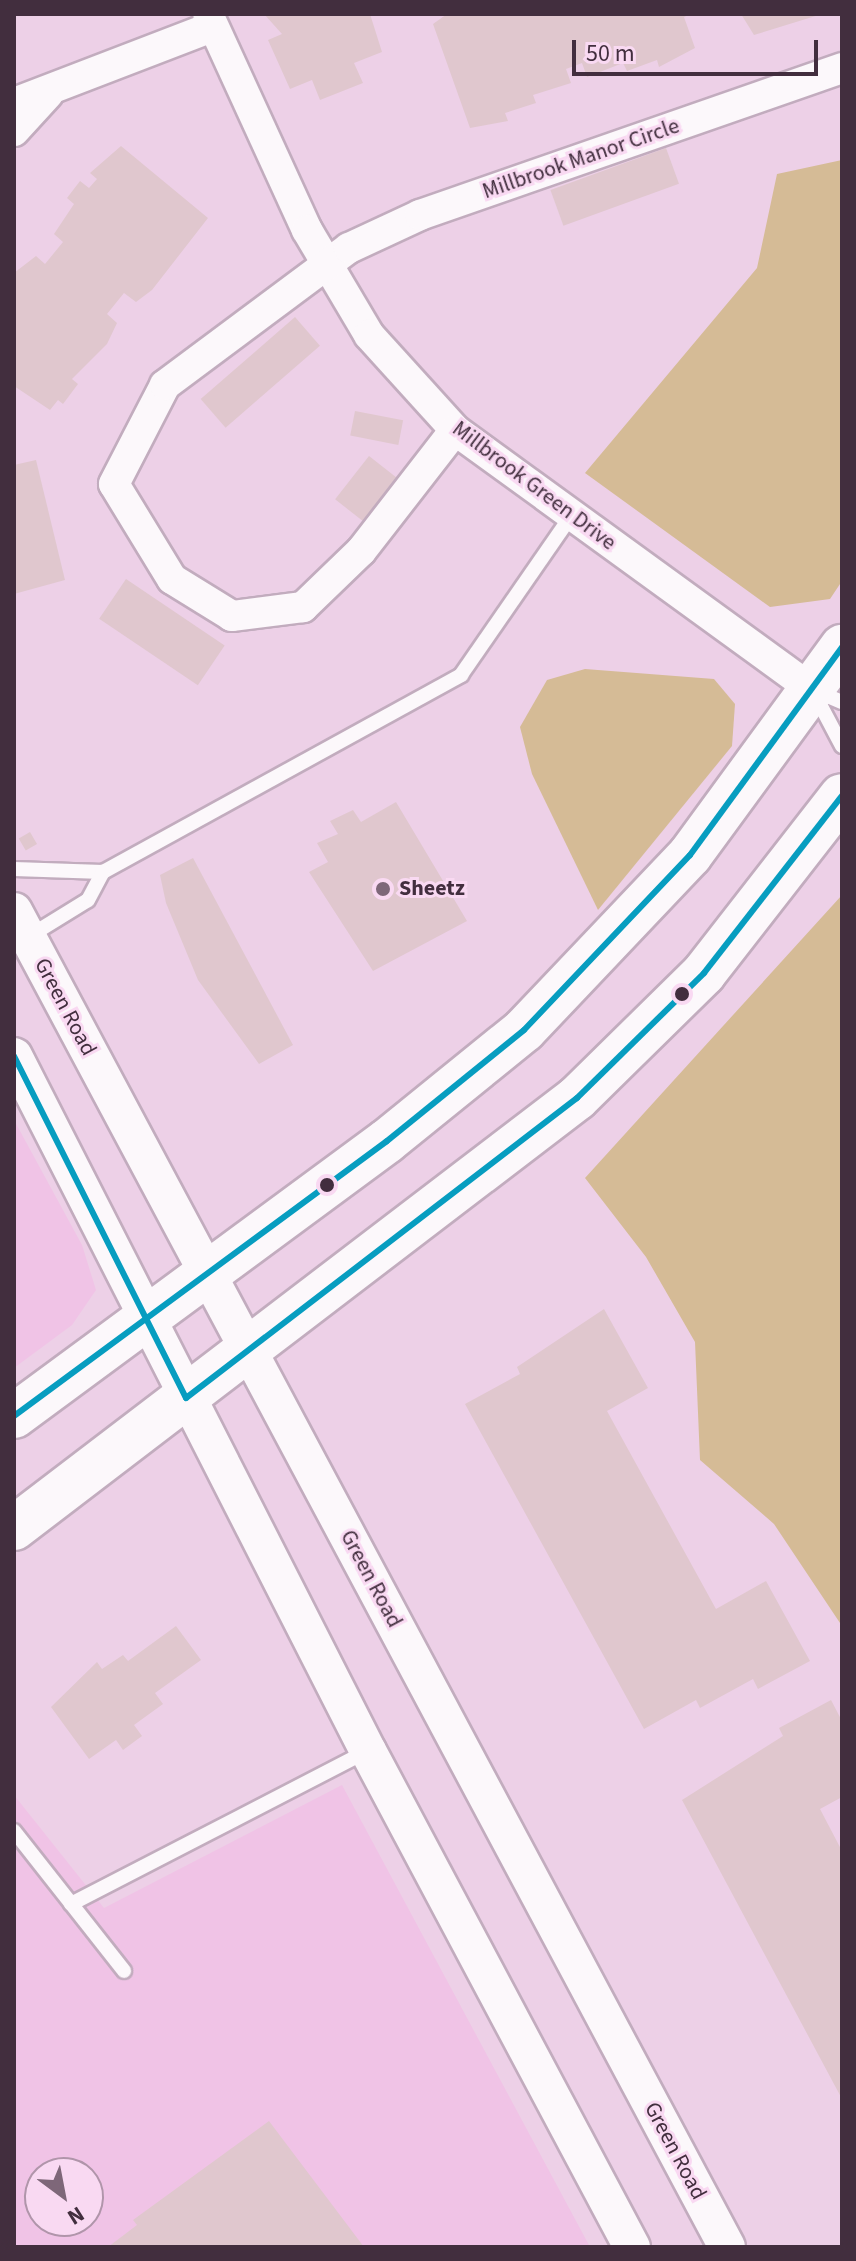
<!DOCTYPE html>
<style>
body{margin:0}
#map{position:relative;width:856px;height:2261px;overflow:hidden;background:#edd0e7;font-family:"Source Sans 3",sans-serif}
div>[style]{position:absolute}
.built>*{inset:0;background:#f0c3e6}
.green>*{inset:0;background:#d5bb96}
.building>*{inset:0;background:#e0c7ce;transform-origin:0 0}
.roads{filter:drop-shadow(2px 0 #c2acbe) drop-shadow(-2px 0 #c2acbe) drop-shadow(0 2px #c2acbe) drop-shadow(0 -2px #c2acbe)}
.service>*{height:14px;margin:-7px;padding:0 7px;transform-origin:7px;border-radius:7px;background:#fcf8fb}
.minor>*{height:30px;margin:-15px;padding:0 15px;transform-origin:15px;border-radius:15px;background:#fcf8fb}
.tertiary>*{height:36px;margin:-18px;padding:0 18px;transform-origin:18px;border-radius:18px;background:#fcf8fb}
.primary>*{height:44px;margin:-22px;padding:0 22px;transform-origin:22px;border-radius:22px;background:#fcf8fb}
.bus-1>*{height:6px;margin:-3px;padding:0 3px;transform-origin:3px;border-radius:3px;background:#079dc0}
.dots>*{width:22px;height:22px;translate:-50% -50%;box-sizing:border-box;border:4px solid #f9d9f2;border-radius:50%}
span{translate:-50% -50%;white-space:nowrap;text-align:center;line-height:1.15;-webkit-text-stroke:6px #f9d9f2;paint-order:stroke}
.street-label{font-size:22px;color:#422e3e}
.poi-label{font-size:22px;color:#422e3e;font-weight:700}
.left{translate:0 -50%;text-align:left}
.frame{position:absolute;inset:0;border:16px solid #422e3e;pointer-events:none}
.north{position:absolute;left:24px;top:2157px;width:80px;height:80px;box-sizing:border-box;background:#f9d9f2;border:2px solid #b095aa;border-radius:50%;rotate:148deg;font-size:22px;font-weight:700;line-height:32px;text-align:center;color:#422e3e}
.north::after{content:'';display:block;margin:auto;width:28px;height:36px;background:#7e6779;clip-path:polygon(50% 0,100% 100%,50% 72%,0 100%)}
.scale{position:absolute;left:572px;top:40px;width:246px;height:36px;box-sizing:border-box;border:4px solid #422e3e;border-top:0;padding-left:10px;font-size:24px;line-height:28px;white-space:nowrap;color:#422e3e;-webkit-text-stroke:6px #f9d9f2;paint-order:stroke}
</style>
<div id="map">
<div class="built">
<div style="clip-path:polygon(14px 1120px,82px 1245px,96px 1290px,72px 1325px,14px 1368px)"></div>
<div style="clip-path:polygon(evenodd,342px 1785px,590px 2247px,14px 2247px,14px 1795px,104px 1908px,342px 1785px,40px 2173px,88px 2173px,88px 2221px,40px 2221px,40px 2173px)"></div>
</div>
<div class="green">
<div style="clip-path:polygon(842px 160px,842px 581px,830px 599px,770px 607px,585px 473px,757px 268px,777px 174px)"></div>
<div style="clip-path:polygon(585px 669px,714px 679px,735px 704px,732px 746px,598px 910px,532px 774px,520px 727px,547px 680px)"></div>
<div style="clip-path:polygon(842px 895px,842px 1626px,774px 1524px,700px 1460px,695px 1342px,646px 1257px,585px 1178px)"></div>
</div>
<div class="building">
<div style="clip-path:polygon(264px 14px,370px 14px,382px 52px,354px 63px,363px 83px,320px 100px,312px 80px,290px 89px,268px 40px,282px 34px)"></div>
<div style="clip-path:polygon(447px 14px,691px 14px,684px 17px,695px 48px,659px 67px,657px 60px,627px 71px,623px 63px,587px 77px,582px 63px,566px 69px,571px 83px,533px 95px,536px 103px,505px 113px,508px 121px,470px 128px,433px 24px)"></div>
<div style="clip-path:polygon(741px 14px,822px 14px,754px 35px)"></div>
<div style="clip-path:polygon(121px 146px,208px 218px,152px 290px,136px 302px,124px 293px,107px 314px,117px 323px,107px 344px,72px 379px,78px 384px,63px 404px,58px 400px,50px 410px,14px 386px,14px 273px,36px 256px,45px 264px,63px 242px,54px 234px,74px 204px,67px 198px,80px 181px,89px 188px,97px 179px,90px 173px)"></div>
<div style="left:666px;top:148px;width:38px;height:123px;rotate:70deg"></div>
<div style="left:295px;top:317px;width:38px;height:125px;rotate:49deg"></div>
<div style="left:355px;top:411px;width:49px;height:25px;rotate:11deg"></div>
<div style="left:369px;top:456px;width:36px;height:55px;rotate:38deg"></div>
<div style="clip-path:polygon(36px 460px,65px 580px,14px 594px,14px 465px)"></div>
<div style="left:126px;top:579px;width:119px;height:48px;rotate:34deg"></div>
<div style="clip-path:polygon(396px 802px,467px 921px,373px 971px,309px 872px,328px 862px,317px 843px,338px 834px,330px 821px,353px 810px,361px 822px)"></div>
<div style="left:30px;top:832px;width:14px;height:13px;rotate:60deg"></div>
<div style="clip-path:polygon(193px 858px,293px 1045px,259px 1064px,198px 980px,166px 903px,160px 875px)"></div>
<div style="clip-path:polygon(604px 1309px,648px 1388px,607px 1411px,716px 1609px,766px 1581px,810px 1661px,758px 1689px,753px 1679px,700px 1708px,696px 1700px,644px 1729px,465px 1404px,520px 1374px,517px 1367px)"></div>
<div style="clip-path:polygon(176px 1626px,201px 1660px,155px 1693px,163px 1704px,134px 1725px,142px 1736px,123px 1750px,116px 1740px,89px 1759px,51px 1707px,97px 1662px,102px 1669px,123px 1655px,128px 1661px)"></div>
<div style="clip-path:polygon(831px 1700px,842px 1721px,842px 1797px,820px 1809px,842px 1851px,842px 2099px,682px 1800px,783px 1736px,779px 1728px)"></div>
<div style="clip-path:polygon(269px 2121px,364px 2247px,108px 2247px,137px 2225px,133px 2220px)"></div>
</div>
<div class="roads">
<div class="service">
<div style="left:816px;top:691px;width:28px;rotate:23deg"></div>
<div style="left:814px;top:693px;width:60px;rotate:62.2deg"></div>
<div style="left:14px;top:869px;width:89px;rotate:1.9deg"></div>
<div style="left:103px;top:872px;width:409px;rotate:-28.8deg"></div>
<div style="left:461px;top:675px;width:193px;rotate:-55.3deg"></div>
<div style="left:28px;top:937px;width:70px;rotate:-31.7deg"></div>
<div style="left:88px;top:900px;width:32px;rotate:-62deg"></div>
<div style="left:14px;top:1831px;width:178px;rotate:51.8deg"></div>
<div style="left:71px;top:1904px;width:334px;rotate:-27.3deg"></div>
</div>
<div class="minor">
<div style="left:208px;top:14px;width:238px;rotate:65.4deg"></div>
<div style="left:307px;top:230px;width:122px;rotate:59.4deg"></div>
<div style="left:369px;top:335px;width:128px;rotate:47.8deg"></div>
<div style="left:455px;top:430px;width:441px;rotate:36deg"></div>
<div style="left:14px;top:103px;width:212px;rotate:-21deg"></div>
<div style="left:14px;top:131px;width:50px;rotate:-47.4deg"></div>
<div style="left:455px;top:430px;width:153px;rotate:127.8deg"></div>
<div style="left:361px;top:551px;width:81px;rotate:136deg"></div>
<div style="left:303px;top:607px;width:72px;rotate:172.8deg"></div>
<div style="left:232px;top:616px;width:70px;rotate:-148.3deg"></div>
<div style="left:172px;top:579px;width:111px;rotate:-121.4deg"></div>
<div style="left:114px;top:484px;width:111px;rotate:-62.7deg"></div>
<div style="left:165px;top:385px;width:229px;rotate:-36.7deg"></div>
<div style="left:349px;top:248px;width:78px;rotate:-24.9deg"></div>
<div style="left:420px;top:215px;width:447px;rotate:-19.2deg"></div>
</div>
<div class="tertiary">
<div style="left:14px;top:911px;width:1514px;rotate:61.91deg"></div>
<div style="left:14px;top:1056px;width:780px;rotate:63.01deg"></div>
<div style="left:368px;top:1751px;width:562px;rotate:61.98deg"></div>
</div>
<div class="primary">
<div style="left:14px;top:1416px;width:463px;rotate:-36.4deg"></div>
<div style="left:387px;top:1141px;width:176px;rotate:-39deg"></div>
<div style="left:524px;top:1030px;width:241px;rotate:-46.5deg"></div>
<div style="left:690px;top:855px;width:258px;rotate:-53.8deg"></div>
<div style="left:14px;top:1528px;width:708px;rotate:-37.37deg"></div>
<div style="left:577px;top:1098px;width:178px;rotate:-44.5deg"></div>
<div style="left:704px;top:973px;width:224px;rotate:-52.1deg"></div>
</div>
</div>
<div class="bus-1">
<div style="left:14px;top:1056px;width:383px;rotate:63.3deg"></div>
<div style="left:186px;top:1398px;width:493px;rotate:-37.5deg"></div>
<div style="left:577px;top:1098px;width:178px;rotate:-44.5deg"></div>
<div style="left:704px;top:973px;width:224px;rotate:-52.1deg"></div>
<div style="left:14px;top:1416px;width:463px;rotate:-36.4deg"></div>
<div style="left:387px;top:1141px;width:176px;rotate:-39deg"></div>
<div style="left:524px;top:1030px;width:241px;rotate:-46.5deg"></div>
<div style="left:690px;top:855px;width:258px;rotate:-53.8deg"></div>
</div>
<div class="dots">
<div style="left:383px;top:889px;background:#7e6779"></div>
<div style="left:682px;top:994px;background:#422e3e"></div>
<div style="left:327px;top:1185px;background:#422e3e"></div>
</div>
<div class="street-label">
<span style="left:581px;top:159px;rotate:-19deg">Millbrook Manor Circle</span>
<span style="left:534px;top:486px;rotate:37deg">Millbrook Green Drive</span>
<span style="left:65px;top:1007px;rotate:62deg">Green Road</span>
<span style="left:371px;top:1579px;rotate:62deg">Green Road</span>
<span style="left:675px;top:2151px;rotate:62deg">Green Road</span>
</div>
<div class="poi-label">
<span class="left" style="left:399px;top:889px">Sheetz</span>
</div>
<div class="frame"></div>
<div class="north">N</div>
<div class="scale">50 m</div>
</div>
